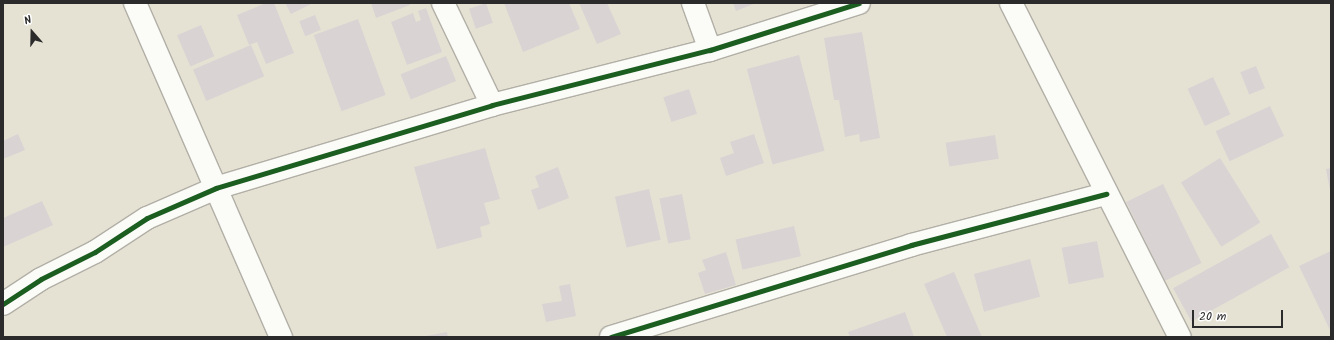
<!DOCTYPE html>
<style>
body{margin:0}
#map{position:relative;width:1334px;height:340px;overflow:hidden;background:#e6e2d3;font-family:Kalam,sans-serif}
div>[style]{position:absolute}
.building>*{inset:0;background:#d9d3d4;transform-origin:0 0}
.roads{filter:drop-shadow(1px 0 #b1afa6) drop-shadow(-1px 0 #b1afa6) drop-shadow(0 1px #b1afa6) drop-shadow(0 -1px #b1afa6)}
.minor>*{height:22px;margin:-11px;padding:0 11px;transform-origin:11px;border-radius:11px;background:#fbfbf8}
.cycleway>*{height:5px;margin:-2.5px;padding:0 2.5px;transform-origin:2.5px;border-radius:2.5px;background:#1b5e20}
span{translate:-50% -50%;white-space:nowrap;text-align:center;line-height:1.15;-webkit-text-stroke:4px #fff;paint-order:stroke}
.frame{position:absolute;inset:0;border:4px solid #2b2b2b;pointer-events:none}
.north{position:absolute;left:12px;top:12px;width:40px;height:40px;-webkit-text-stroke:3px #fff;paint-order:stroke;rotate:340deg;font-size:11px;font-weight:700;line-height:16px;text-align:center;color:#2b2b2b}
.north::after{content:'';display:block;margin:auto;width:14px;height:18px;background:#2b2b2b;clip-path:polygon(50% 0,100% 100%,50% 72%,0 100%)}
.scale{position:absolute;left:1192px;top:310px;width:91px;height:18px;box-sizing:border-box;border:2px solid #2b2b2b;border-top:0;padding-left:5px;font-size:12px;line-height:14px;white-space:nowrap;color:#2b2b2b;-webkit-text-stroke:3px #fff;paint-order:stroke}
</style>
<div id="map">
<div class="building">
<div style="clip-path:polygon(266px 3px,274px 3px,294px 53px,266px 64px,257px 42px,249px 45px,237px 15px)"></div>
<div style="clip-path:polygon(285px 3px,313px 3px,291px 14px)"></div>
<div style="clip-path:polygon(371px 3px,409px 3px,410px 5px,376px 18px)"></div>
<div style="left:486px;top:3px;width:21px;height:18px;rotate:71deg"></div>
<div style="clip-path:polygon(504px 3px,569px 3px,580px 29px,523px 52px)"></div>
<div style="clip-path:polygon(579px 3px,607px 3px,621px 34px,597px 44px)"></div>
<div style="clip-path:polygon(733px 3px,756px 3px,736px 11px)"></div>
<div style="clip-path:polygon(426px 8px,442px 52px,407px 65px,391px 22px,413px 13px,416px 22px,421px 20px,418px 11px)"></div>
<div style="left:315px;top:15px;width:16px;height:17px;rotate:68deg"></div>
<div style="left:358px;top:19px;width:81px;height:47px;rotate:70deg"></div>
<div style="left:201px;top:25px;width:34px;height:26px;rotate:67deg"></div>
<div style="clip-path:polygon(862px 32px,880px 138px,860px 142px,859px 134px,845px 137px,839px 100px,834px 100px,824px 38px)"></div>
<div style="left:251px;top:45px;width:34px;height:63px;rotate:67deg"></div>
<div style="left:799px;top:55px;width:99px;height:54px;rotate:75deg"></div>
<div style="left:446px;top:56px;width:27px;height:49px;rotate:68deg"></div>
<div style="left:1256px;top:66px;width:24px;height:17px;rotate:68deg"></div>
<div style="left:1213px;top:77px;width:41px;height:28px;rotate:65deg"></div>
<div style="left:689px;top:89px;width:26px;height:27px;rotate:72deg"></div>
<div style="left:1270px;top:106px;width:33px;height:60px;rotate:65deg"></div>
<div style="clip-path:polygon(18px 134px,25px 150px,3px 159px,3px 141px)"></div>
<div style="clip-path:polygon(754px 134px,764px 163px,726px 176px,720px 158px,734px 153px,730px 142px)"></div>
<div style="left:995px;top:135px;width:24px;height:50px;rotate:81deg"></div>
<div style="clip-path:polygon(485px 148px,500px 199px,484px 203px,490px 224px,480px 227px,482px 237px,437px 249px,414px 167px)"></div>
<div style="left:1220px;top:158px;width:76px;height:46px;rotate:58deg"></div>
<div style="clip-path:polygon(558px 167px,569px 198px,538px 210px,531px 190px,539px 187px,535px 176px)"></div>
<div style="clip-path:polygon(1331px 168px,1331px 190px,1330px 190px,1326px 169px)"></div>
<div style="left:1163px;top:184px;width:88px;height:41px;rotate:64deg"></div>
<div style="left:649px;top:189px;width:52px;height:35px;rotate:77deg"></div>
<div style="left:682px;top:194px;width:46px;height:23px;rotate:79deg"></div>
<div style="clip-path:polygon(42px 201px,53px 225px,3px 247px,3px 218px)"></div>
<div style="left:794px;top:226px;width:31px;height:60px;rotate:77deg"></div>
<div style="left:1271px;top:234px;width:38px;height:112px;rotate:61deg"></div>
<div style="left:1097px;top:241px;width:37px;height:36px;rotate:79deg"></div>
<div style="clip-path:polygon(1331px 251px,1331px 332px,1299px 266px)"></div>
<div style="clip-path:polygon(726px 252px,736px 285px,705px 294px,698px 273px,706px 270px,702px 260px)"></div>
<div style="left:1030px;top:259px;width:39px;height:58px;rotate:75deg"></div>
<div style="clip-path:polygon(954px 272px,982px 337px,947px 337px,924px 284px)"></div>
<div style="clip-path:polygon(570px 284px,576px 316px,546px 322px,542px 304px,562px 301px,559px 286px)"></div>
<div style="clip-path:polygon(905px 312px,914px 337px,850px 337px,848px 332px)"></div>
<div style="clip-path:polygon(447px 332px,448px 337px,426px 337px,426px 336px)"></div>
</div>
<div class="roads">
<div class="minor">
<div style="left:135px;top:3px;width:365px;rotate:66.4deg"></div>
<div style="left:443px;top:3px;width:113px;rotate:64.3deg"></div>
<div style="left:693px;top:3px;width:50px;rotate:70.1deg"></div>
<div style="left:1011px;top:3px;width:374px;rotate:63.2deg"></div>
<div style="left:3px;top:304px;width:45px;rotate:-33.3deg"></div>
<div style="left:41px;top:279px;width:60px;rotate:-26.6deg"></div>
<div style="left:95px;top:252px;width:62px;rotate:-33.2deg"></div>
<div style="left:147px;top:218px;width:75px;rotate:-23.5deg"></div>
<div style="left:216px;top:188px;width:288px;rotate:-16.7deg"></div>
<div style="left:492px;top:105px;width:225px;rotate:-14.2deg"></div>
<div style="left:710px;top:50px;width:156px;rotate:-17.5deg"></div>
<div style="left:611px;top:337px;width:314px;rotate:-17deg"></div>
<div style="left:911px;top:245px;width:202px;rotate:-14.7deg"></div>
</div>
</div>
<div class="cycleway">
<div style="left:3px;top:304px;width:45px;rotate:-33.3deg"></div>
<div style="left:41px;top:279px;width:60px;rotate:-26.6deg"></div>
<div style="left:95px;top:252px;width:62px;rotate:-33.2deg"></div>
<div style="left:147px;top:218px;width:75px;rotate:-23.5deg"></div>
<div style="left:216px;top:188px;width:288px;rotate:-16.7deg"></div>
<div style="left:492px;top:105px;width:225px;rotate:-14.2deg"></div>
<div style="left:710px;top:50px;width:156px;rotate:-17.5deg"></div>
<div style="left:611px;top:337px;width:314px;rotate:-17deg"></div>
<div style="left:911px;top:245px;width:202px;rotate:-14.7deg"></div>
</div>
<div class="frame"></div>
<div class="north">N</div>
<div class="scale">20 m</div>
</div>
